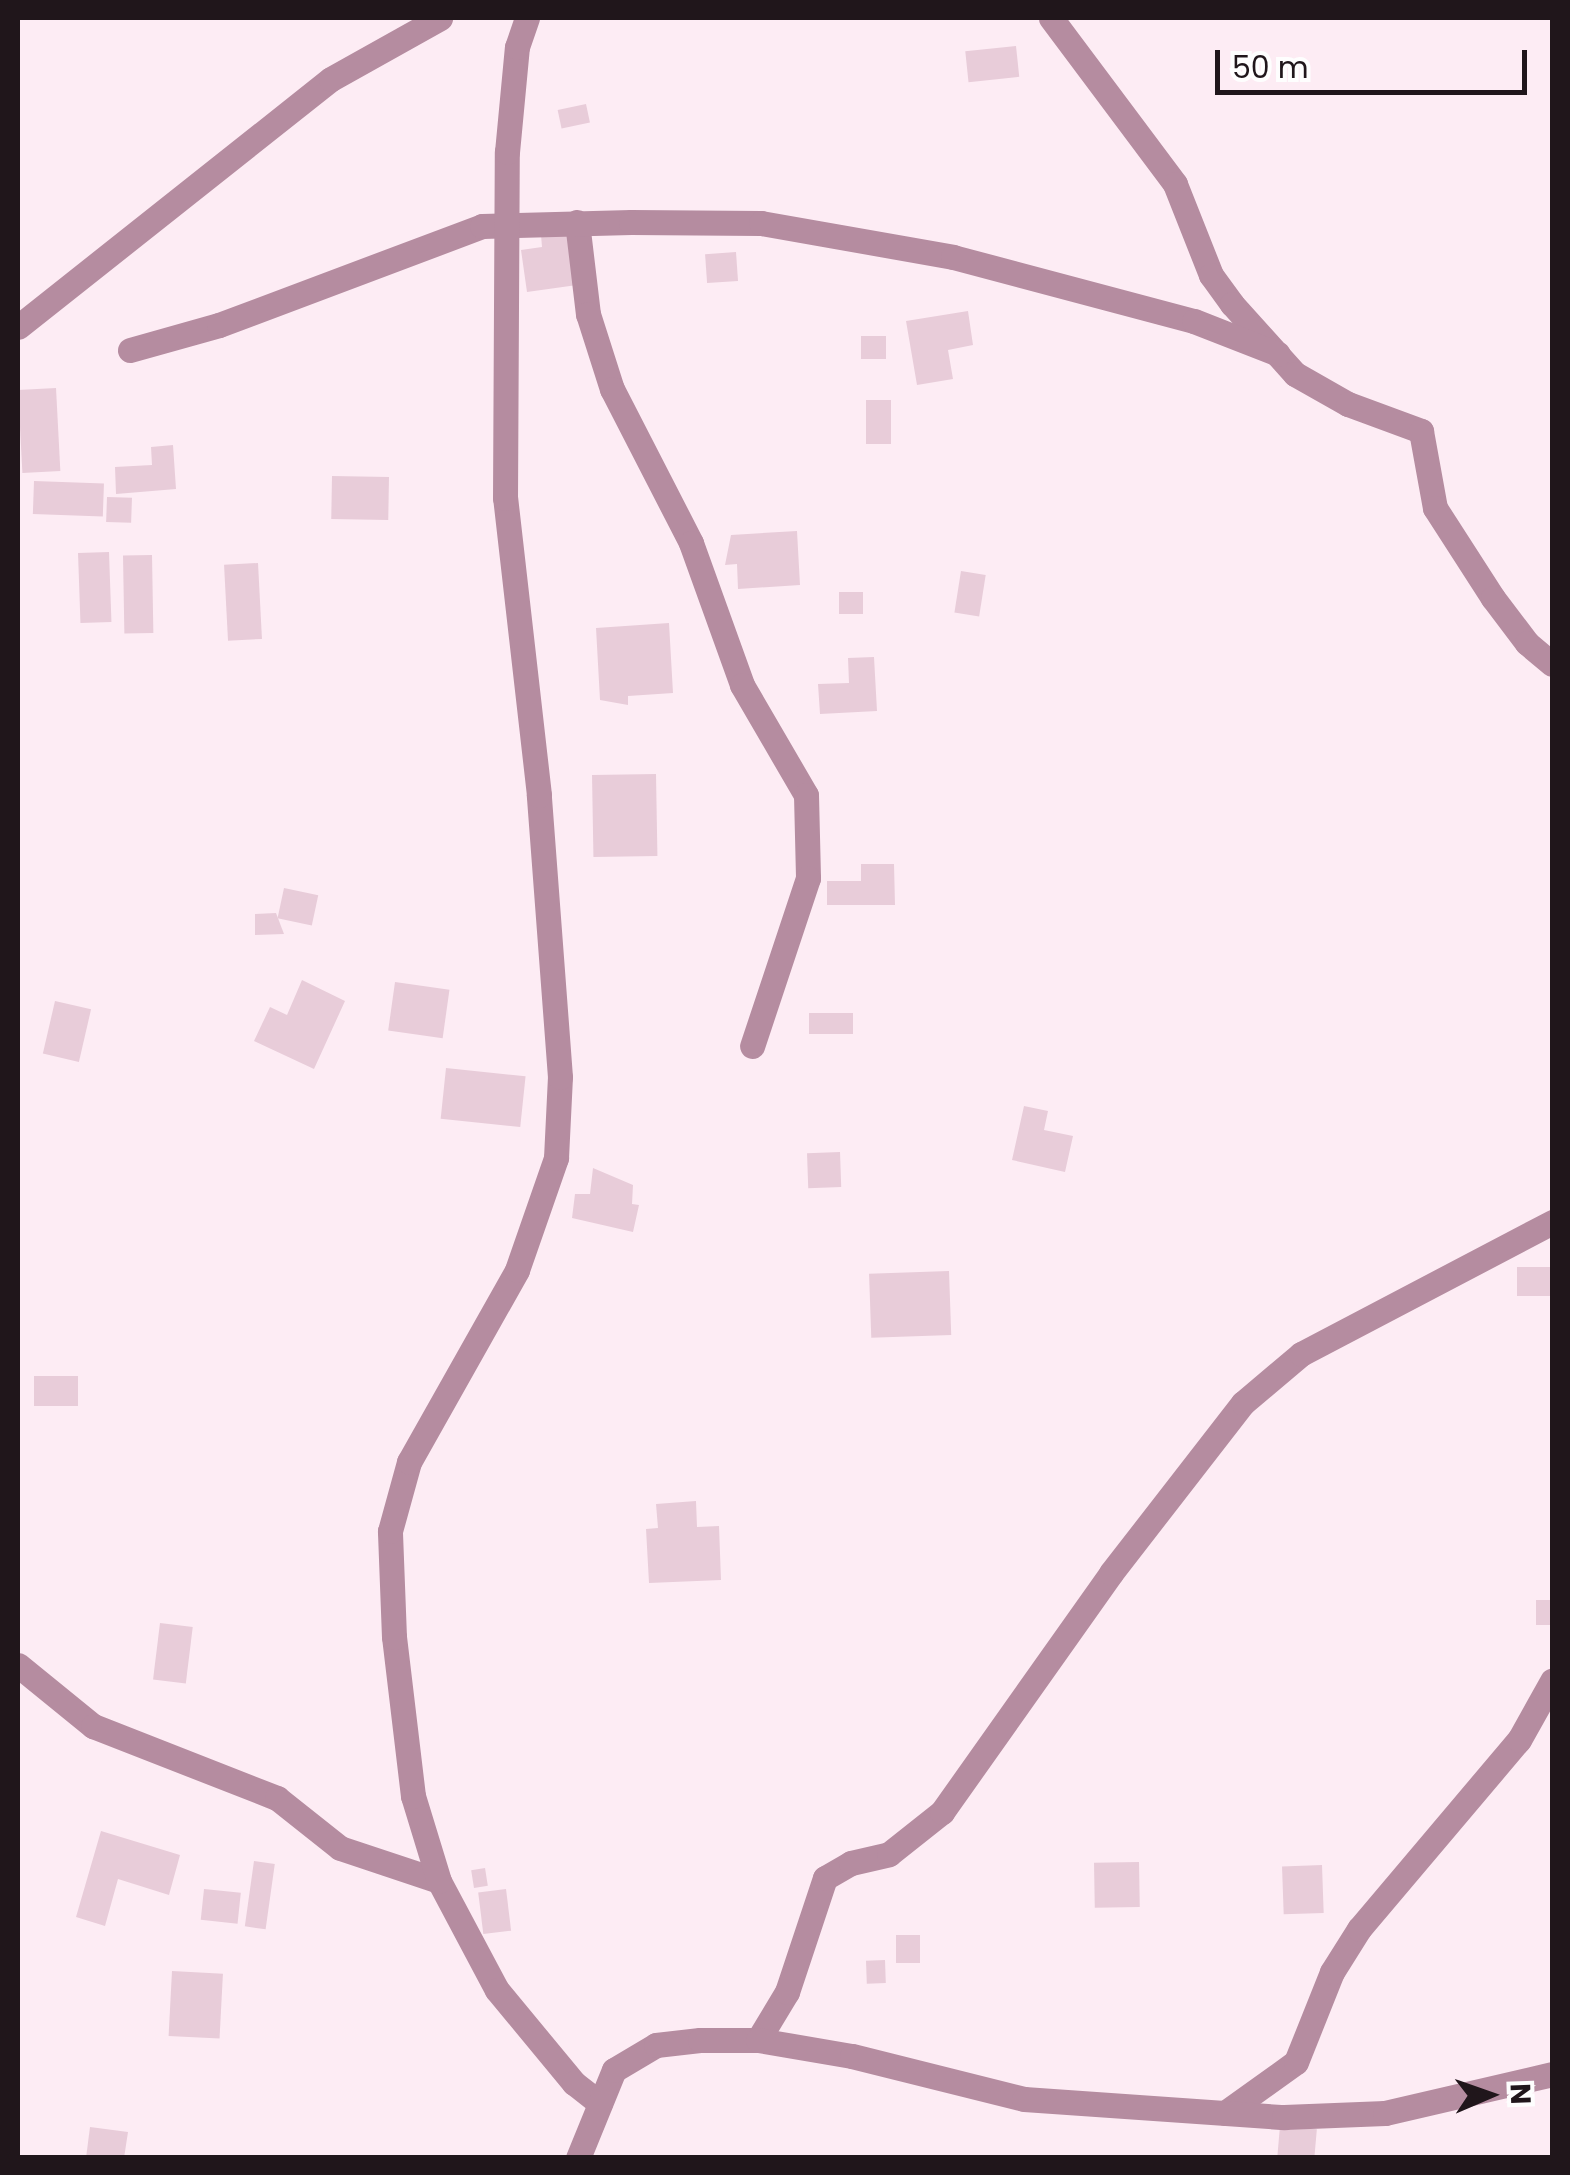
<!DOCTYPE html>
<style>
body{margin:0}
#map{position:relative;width:1570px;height:2175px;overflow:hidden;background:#fdecf4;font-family:Poppins,sans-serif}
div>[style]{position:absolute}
.building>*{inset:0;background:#e8ccd9;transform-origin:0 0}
.street>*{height:25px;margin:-12.5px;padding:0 12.5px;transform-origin:12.5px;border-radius:12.5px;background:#b58ca0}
span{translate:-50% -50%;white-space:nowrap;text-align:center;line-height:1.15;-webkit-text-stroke:8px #fefefe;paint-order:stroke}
.frame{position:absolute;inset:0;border:20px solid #20161b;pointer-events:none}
.north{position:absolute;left:1440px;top:2045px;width:100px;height:100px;-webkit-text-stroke:8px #fefefe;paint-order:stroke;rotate:88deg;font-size:28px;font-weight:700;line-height:40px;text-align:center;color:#20161b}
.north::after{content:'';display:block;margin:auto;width:35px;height:45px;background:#20161b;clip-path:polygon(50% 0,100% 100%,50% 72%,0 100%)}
.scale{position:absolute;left:1215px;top:50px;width:312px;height:45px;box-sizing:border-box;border:5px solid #20161b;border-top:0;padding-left:12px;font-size:30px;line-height:35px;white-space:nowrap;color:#20161b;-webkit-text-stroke:8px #fefefe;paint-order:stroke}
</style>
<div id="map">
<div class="building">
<div style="left:1016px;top:46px;width:31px;height:51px;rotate:84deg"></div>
<div style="left:586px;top:104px;width:19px;height:29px;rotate:78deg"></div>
<div style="clip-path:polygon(569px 231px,577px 285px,527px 292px,521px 250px,542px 247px,541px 235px)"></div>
<div style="left:736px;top:252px;width:29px;height:31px;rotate:86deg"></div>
<div style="clip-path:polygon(968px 311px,973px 345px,948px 350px,953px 379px,917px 385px,906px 321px)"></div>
<div style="left:861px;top:336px;width:25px;height:23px"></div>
<div style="left:56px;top:388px;width:83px;height:38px;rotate:87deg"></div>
<div style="left:866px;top:400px;width:25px;height:44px"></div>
<div style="clip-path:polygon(173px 445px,176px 489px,116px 494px,115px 467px,152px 465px,151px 447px)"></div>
<div style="left:332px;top:476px;width:57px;height:43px;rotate:1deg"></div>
<div style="left:34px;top:481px;width:70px;height:33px;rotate:2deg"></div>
<div style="left:107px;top:497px;width:25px;height:25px;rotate:2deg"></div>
<div style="clip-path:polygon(797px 531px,800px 585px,738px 589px,737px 564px,725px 565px,731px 535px)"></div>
<div style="left:109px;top:552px;width:70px;height:31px;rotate:88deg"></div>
<div style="left:152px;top:555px;width:78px;height:29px;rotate:89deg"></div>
<div style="left:258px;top:563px;width:76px;height:34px;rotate:87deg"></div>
<div style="left:961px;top:571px;width:25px;height:42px;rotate:9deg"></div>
<div style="left:839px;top:592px;width:24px;height:22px"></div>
<div style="clip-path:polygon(669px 623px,673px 693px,628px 696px,628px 705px,600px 700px,596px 628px)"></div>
<div style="clip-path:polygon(874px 657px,877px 711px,820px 714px,818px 684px,849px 683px,848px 658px)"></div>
<div style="left:656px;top:774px;width:82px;height:64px;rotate:89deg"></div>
<div style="clip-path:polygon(861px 864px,894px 864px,895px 905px,827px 905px,827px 881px,861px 881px)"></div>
<div style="left:284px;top:888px;width:35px;height:31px;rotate:12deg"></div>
<div style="clip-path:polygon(276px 913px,284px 934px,255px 935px,255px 914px)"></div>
<div style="clip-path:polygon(302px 980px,345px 1001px,314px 1069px,254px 1041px,270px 1007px,287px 1015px)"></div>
<div style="left:395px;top:982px;width:55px;height:49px;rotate:8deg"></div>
<div style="left:55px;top:1001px;width:37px;height:54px;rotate:13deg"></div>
<div style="left:853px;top:1013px;width:21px;height:44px;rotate:90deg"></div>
<div style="left:446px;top:1068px;width:80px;height:51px;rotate:6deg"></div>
<div style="clip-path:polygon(1024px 1106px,1048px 1111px,1044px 1130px,1073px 1136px,1065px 1172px,1012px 1160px)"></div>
<div style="left:840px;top:1152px;width:35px;height:33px;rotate:88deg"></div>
<div style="clip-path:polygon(593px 1168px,633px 1185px,632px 1204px,639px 1205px,633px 1232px,572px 1218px,575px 1194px,590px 1194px)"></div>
<div style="left:1552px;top:1267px;width:29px;height:35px;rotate:90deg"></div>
<div style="left:949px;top:1271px;width:64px;height:80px;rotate:88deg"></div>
<div style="left:78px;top:1376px;width:30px;height:44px;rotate:90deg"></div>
<div style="clip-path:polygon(696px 1501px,697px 1527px,719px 1526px,721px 1580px,649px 1583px,646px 1529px,658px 1528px,656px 1504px)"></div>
<div style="left:1552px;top:1600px;width:25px;height:16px;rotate:90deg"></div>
<div style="left:160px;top:1623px;width:33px;height:57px;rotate:7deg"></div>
<div style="clip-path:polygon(101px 1831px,180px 1855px,169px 1895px,118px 1879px,105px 1926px,76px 1917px)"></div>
<div style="left:254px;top:1861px;width:21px;height:66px;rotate:8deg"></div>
<div style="left:1139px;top:1862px;width:45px;height:45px;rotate:89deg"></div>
<div style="left:1322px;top:1865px;width:48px;height:40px;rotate:88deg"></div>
<div style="left:485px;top:1868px;width:18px;height:14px;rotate:81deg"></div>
<div style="left:204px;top:1889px;width:37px;height:31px;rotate:6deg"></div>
<div style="left:506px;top:1889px;width:42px;height:28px;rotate:83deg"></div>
<div style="left:896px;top:1935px;width:24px;height:28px"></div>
<div style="left:885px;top:1960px;width:23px;height:19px;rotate:88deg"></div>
<div style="left:172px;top:1971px;width:51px;height:65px;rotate:3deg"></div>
<div style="left:1280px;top:2126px;width:37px;height:32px;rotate:5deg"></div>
<div style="clip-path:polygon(90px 2127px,128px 2132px,124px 2158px,86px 2158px)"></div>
</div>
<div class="street">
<div style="left:1051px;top:18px;width:207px;rotate:53.2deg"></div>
<div style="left:1175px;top:184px;width:98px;rotate:68.4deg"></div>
<div style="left:1211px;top:275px;width:36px;rotate:54deg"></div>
<div style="left:1232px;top:304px;width:94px;rotate:48deg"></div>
<div style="left:1295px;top:374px;width:61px;rotate:29.5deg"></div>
<div style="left:1348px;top:404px;width:78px;rotate:20.3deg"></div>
<div style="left:1421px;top:431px;width:78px;rotate:79.7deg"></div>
<div style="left:1435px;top:508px;width:107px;rotate:57.2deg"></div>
<div style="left:1493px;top:598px;width:56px;rotate:52.9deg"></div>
<div style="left:1527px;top:643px;width:33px;rotate:40deg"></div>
<div style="left:577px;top:222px;width:93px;rotate:83.2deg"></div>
<div style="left:588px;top:314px;width:79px;rotate:72.3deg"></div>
<div style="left:612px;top:389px;width:173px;rotate:62.8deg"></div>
<div style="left:691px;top:543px;width:151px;rotate:70.2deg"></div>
<div style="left:742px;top:685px;width:127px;rotate:59.8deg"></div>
<div style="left:806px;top:795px;width:83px;rotate:88.6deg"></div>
<div style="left:808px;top:878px;width:177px;rotate:108.4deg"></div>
<div style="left:18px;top:327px;width:399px;rotate:-38.4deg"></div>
<div style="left:331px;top:79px;width:125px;rotate:-29.2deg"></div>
<div style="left:130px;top:350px;width:92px;rotate:-15.7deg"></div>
<div style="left:219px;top:325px;width:281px;rotate:-20.6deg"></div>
<div style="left:482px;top:226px;width:149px;rotate:-1.5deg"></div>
<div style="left:631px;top:222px;width:130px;rotate:0.4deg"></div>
<div style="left:761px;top:223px;width:195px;rotate:10deg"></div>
<div style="left:953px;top:257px;width:249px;rotate:14.9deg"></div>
<div style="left:1194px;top:321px;width:90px;rotate:21.4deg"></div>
<div style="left:18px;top:1665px;width:97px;rotate:39.1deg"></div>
<div style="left:93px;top:1726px;width:198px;rotate:21.4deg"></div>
<div style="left:277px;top:1798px;width:80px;rotate:38.4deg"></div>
<div style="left:340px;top:1848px;width:104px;rotate:18.4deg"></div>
<div style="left:439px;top:1881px;width:123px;rotate:62deg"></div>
<div style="left:497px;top:1990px;width:121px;rotate:50.4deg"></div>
<div style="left:574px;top:2083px;width:33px;rotate:38deg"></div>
<div style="left:439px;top:1881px;width:89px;rotate:-107deg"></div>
<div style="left:413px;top:1796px;width:160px;rotate:-96.8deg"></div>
<div style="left:394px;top:1637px;width:106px;rotate:-92.2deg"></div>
<div style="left:390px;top:1531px;width:72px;rotate:-74.6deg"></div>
<div style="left:409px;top:1462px;width:220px;rotate:-60.6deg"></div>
<div style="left:517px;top:1270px;width:119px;rotate:-70.8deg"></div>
<div style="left:556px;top:1158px;width:81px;rotate:-87.2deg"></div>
<div style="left:560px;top:1077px;width:283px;rotate:-94.3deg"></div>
<div style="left:539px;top:795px;width:299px;rotate:-96.5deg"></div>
<div style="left:505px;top:498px;width:346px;rotate:-89.7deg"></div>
<div style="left:507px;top:152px;width:105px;rotate:-84.6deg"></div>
<div style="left:517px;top:47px;width:31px;rotate:-71deg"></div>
<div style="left:758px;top:2040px;width:56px;rotate:-58.9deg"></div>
<div style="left:787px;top:1992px;width:120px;rotate:-71.6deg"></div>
<div style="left:825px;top:1878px;width:30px;rotate:-30deg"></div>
<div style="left:851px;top:1863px;width:39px;rotate:-13deg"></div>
<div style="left:889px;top:1854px;width:68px;rotate:-38.4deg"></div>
<div style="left:942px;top:1812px;width:293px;rotate:-54.7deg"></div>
<div style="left:1111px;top:1573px;width:215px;rotate:-52.2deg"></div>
<div style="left:1243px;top:1403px;width:76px;rotate:-40.2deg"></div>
<div style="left:1301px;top:1354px;width:284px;rotate:-27.7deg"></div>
<div style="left:1225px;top:2113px;width:87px;rotate:-35.7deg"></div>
<div style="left:1296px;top:2062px;width:97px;rotate:-68.2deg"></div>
<div style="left:1332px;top:1972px;width:51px;rotate:-57.9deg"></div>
<div style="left:1359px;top:1929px;width:248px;rotate:-49.8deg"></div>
<div style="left:1519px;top:1740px;width:68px;rotate:-60.8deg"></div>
<div style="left:578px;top:2158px;width:95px;rotate:-67.8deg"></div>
<div style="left:614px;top:2070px;width:49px;rotate:-30.8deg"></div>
<div style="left:656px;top:2045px;width:44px;rotate:-6.5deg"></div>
<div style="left:700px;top:2040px;width:58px"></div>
<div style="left:758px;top:2040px;width:95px;rotate:9.7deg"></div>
<div style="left:852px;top:2056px;width:177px;rotate:14deg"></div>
<div style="left:1024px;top:2099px;width:261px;rotate:4deg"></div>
<div style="left:1284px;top:2117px;width:101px;rotate:-2.3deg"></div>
<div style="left:1385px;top:2113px;width:171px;rotate:-13.1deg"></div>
</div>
<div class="frame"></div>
<div class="north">N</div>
<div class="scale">50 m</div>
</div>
